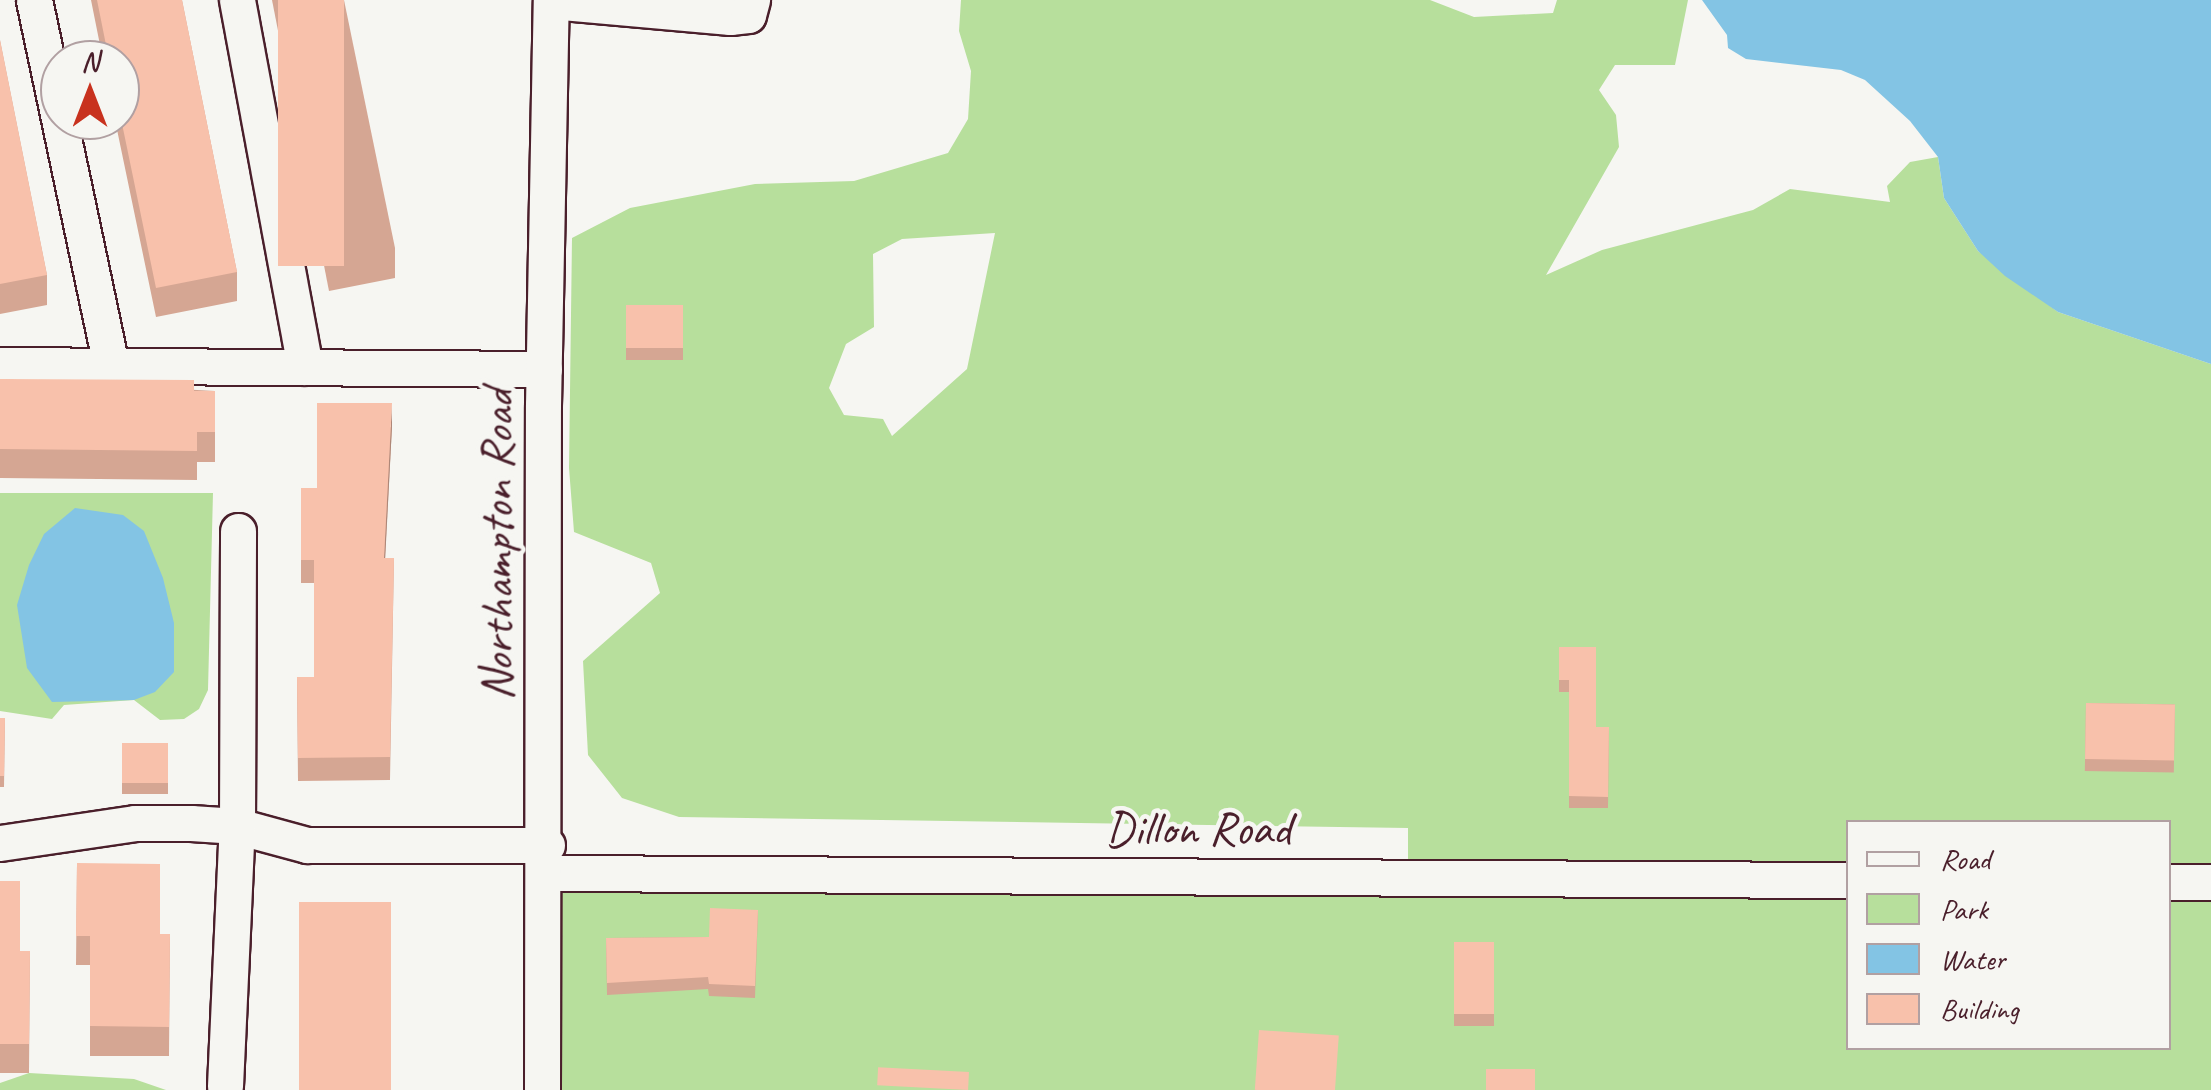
<!DOCTYPE html>
<style>
body{margin:0}
#map{position:relative;width:2211px;height:1090px;overflow:hidden;background:#f6f6f2;font-family:Caveat,sans-serif}
div>[style]{position:absolute}
.green>*{inset:0;background:#b7df9c}
.water>*{inset:0;background:#83c4e4}
.roads{filter:drop-shadow(2px 0 #4a1f2b) drop-shadow(-2px 0 #4a1f2b) drop-shadow(0 2px #4a1f2b) drop-shadow(0 -2px #4a1f2b)}
.minor>*{height:35px;margin:-17.5px;padding:0 17.5px;transform-origin:17.5px;border-radius:17.5px;background:#f6f6f2}
.wall>*{inset:0;background:#d5a693;transform-origin:0 0}
.shaded-wall>*{inset:0;background:#ae8778}
.building>*{inset:0;background:#f8c1ab;transform-origin:0 0}
span{translate:-50% -50%;white-space:nowrap;text-align:center;line-height:1.15;-webkit-text-stroke:9px #f6f6f2;paint-order:stroke}
.street-label{font-size:48px;color:#4a1f2b}
.legend{position:absolute;left:1846px;top:820px;width:325px;height:230px;box-sizing:border-box;background:#f6f6f2;border:2px solid #b1a0a2;margin:0;padding:12px 18px;list-style:none;font-size:30px;color:#4a1f2b}
.legend li{display:flex;align-items:center;gap:20px;height:50px}
.legend b{width:50px;border:2px solid #b1a0a2}
.north{position:absolute;left:40px;top:40px;width:100px;height:100px;box-sizing:border-box;background:#f6f6f2;border:2px solid #b1a0a2;border-radius:50%;rotate:0deg;font-size:28px;font-weight:700;line-height:40px;text-align:center;color:#4a1f2b}
.north::after{content:'';display:block;margin:auto;width:35px;height:45px;background:#c8321e;clip-path:polygon(50% 0,100% 100%,50% 72%,0 100%)}
</style>
<div id="map">
<div class="green">
<div style="clip-path:polygon(evenodd,961px 0,1430px 0,1474px 17px,1553px 13px,1557px 0,1688px 0,1675px 65px,1615px 65px,1599px 90px,1616px 115px,1619px 147px,1546px 275px,1602px 250px,1753px 210px,1790px 189px,1890px 202px,1887px 186px,1910px 162px,1938px 157px,1944px 198px,1978px 251px,2058px 312px,2211px 364px,2211px 1090px,543px 1090px,547px 873px,1408px 877px,1408px 828px,679px 817px,622px 798px,588px 755px,583px 661px,660px 593px,651px 563px,574px 532px,569px 468px,572px 238px,630px 208px,755px 184px,854px 181px,948px 153px,968px 119px,971px 71px,959px 31px,961px 0,995px 233px,967px 369px,892px 436px,883px 419px,844px 415px,829px 388px,846px 344px,874px 327px,873px 254px,902px 239px,995px 233px,961px 0,1848px 822px,2168px 822px,2168px 1048px,1848px 1048px,1848px 822px)"></div>
<div style="clip-path:polygon(0 493px,213px 493px,208px 690px,199px 709px,184px 719px,160px 720px,134px 700px,64px 705px,52px 719px,0 711px)"></div>
<div style="clip-path:polygon(29px 1073px,134px 1079px,166px 1090px,0 1090px,0 1083px)"></div>
</div>
<div class="water">
<div style="clip-path:polygon(1702px 0,2211px 0,2211px 364px,2058px 312px,2005px 276px,1978px 251px,1944px 198px,1938px 157px,1910px 121px,1865px 80px,1841px 70px,1746px 59px,1728px 48px,1727px 35px)"></div>
<div style="clip-path:polygon(75px 508px,123px 515px,144px 531px,163px 578px,174px 623px,174px 672px,155px 692px,134px 700px,52px 702px,27px 668px,17px 605px,29px 565px,44px 534px)"></div>
</div>
<div class="roads">
<div class="minor">
<div style="left:34px;top:0;width:374px;rotate:78.1deg"></div>
<div style="left:237px;top:0;width:373px;rotate:79.5deg"></div>
<div style="left:551px;top:1px;width:180px;rotate:5.1deg"></div>
<div style="left:730px;top:17px;width:18px;rotate:-6deg"></div>
<div style="left:748px;top:15px;width:16px;rotate:-75deg"></div>
<div style="left:0;top:365px;width:544px;rotate:0.42deg"></div>
<div style="left:0;top:843px;width:136px;rotate:-8.4deg"></div>
<div style="left:135px;top:823px;width:56px"></div>
<div style="left:191px;top:823px;width:46px;rotate:3.7deg"></div>
<div style="left:237px;top:826px;width:73px;rotate:15.2deg"></div>
<div style="left:307px;top:845px;width:240px"></div>
<div style="left:547px;top:873px;width:1301px;rotate:0.31deg"></div>
<div style="left:2168px;top:882px;width:43px"></div>
<div style="left:225px;top:1086px;width:260px;rotate:-87.4deg"></div>
<div style="left:237px;top:826px;width:295px;rotate:-89.8deg"></div>
<div style="left:542px;top:1090px;width:685px;rotate:-89.92deg"></div>
<div style="left:543px;top:405px;width:405px;rotate:-88.9deg"></div>
</div>
</div>
<div class="wall">
<div style="clip-path:polygon(91px 0,182px 0,237px 272px,237px 301px,156px 317px,115px 120px,120px 120px,120px 60px,103px 60px)"></div>
<div style="clip-path:polygon(272px 0,344px 0,395px 248px,395px 278px,329px 291px)"></div>
<div style="clip-path:polygon(0 40px,47px 275px,47px 305px,0 314px)"></div>
<div style="left:683px;top:305px;width:55px;height:57px;rotate:90deg"></div>
<div style="clip-path:polygon(0 379px,215px 391px,215px 462px,197px 462px,197px 480px,0 478px)"></div>
<div style="clip-path:polygon(392px 426px,385px 558px,394px 558px,390px 780px,298px 781px,297px 677px,314px 677px,314px 583px,301px 583px,301px 488px,317px 488px)"></div>
<div style="clip-path:polygon(1559px 647px,1596px 727px,1609px 727px,1608px 808px,1569px 808px,1569px 692px,1559px 692px)"></div>
<div style="left:2086px;top:703px;width:89px;height:68px;rotate:1deg"></div>
<div style="clip-path:polygon(0 718px,5px 718px,4px 787px,0 787px)"></div>
<div style="left:122px;top:743px;width:46px;height:51px"></div>
<div style="clip-path:polygon(77px 863px,160px 934px,170px 934px,169px 1056px,90px 1056px,90px 965px,76px 965px)"></div>
<div style="clip-path:polygon(0 881px,20px 951px,30px 951px,29px 1073px,0 1073px)"></div>
<div style="clip-path:polygon(758px 910px,755px 998px,709px 996px,708px 989px,607px 995px,606px 938px,709px 937px)"></div>
<div style="left:1454px;top:942px;width:40px;height:84px"></div>
</div>
<div class="shaded-wall">
<div style="clip-path:polygon(392px 403px,392px 426px,384px 581px,384px 558px)"></div>
</div>
<div class="building">
<div style="clip-path:polygon(97px 0,182px 0,237px 272px,156px 288px,120px 114px,120px 60px,109px 60px)"></div>
<div style="left:278px;top:0;width:66px;height:266px"></div>
<div style="clip-path:polygon(0 40px,47px 275px,0 284px)"></div>
<div style="left:683px;top:305px;width:43px;height:57px;rotate:90deg"></div>
<div style="clip-path:polygon(0 379px,194px 380px,194px 391px,215px 391px,215px 432px,197px 432px,197px 451px,0 449px)"></div>
<div style="clip-path:polygon(317px 403px,392px 403px,384px 558px,394px 558px,390px 757px,298px 758px,297px 677px,314px 677px,314px 560px,301px 560px,301px 488px,317px 488px)"></div>
<div style="clip-path:polygon(1559px 647px,1596px 647px,1596px 727px,1609px 727px,1608px 797px,1569px 796px,1569px 680px,1559px 680px)"></div>
<div style="left:2086px;top:703px;width:89px;height:56px;rotate:1deg"></div>
<div style="clip-path:polygon(0 718px,5px 718px,4px 776px,0 776px)"></div>
<div style="left:122px;top:743px;width:46px;height:40px"></div>
<div style="clip-path:polygon(77px 863px,160px 864px,160px 934px,170px 934px,169px 1027px,90px 1026px,90px 936px,76px 936px)"></div>
<div style="clip-path:polygon(0 881px,20px 881px,20px 951px,30px 951px,29px 1044px,0 1044px)"></div>
<div style="left:391px;top:902px;width:188px;height:92px;rotate:90deg"></div>
<div style="clip-path:polygon(710px 908px,758px 910px,755px 986px,709px 984px,708px 977px,607px 983px,606px 938px,709px 937px)"></div>
<div style="left:1454px;top:942px;width:40px;height:72px"></div>
<div style="left:1259px;top:1030px;width:80px;height:60px;rotate:4deg"></div>
<div style="left:1486px;top:1069px;width:49px;height:21px"></div>
<div style="left:969px;top:1072px;width:18px;height:91px;rotate:93deg"></div>
</div>
<div class="street-label">
<span style="left:497px;top:545px;rotate:-90deg">Northampton Road</span>
<span style="left:1198px;top:829px">Dillon Road</span>
</div>
<ul class="legend">
<li><b style="height:12px;background:#f6f6f2"></b>Road</li>
<li><b style="height:28px;background:#b7df9c"></b>Park</li>
<li><b style="height:28px;background:#83c4e4"></b>Water</li>
<li><b style="height:28px;background:#f8c1ab"></b>Building</li>
</ul>
<div class="north">N</div>
</div>
